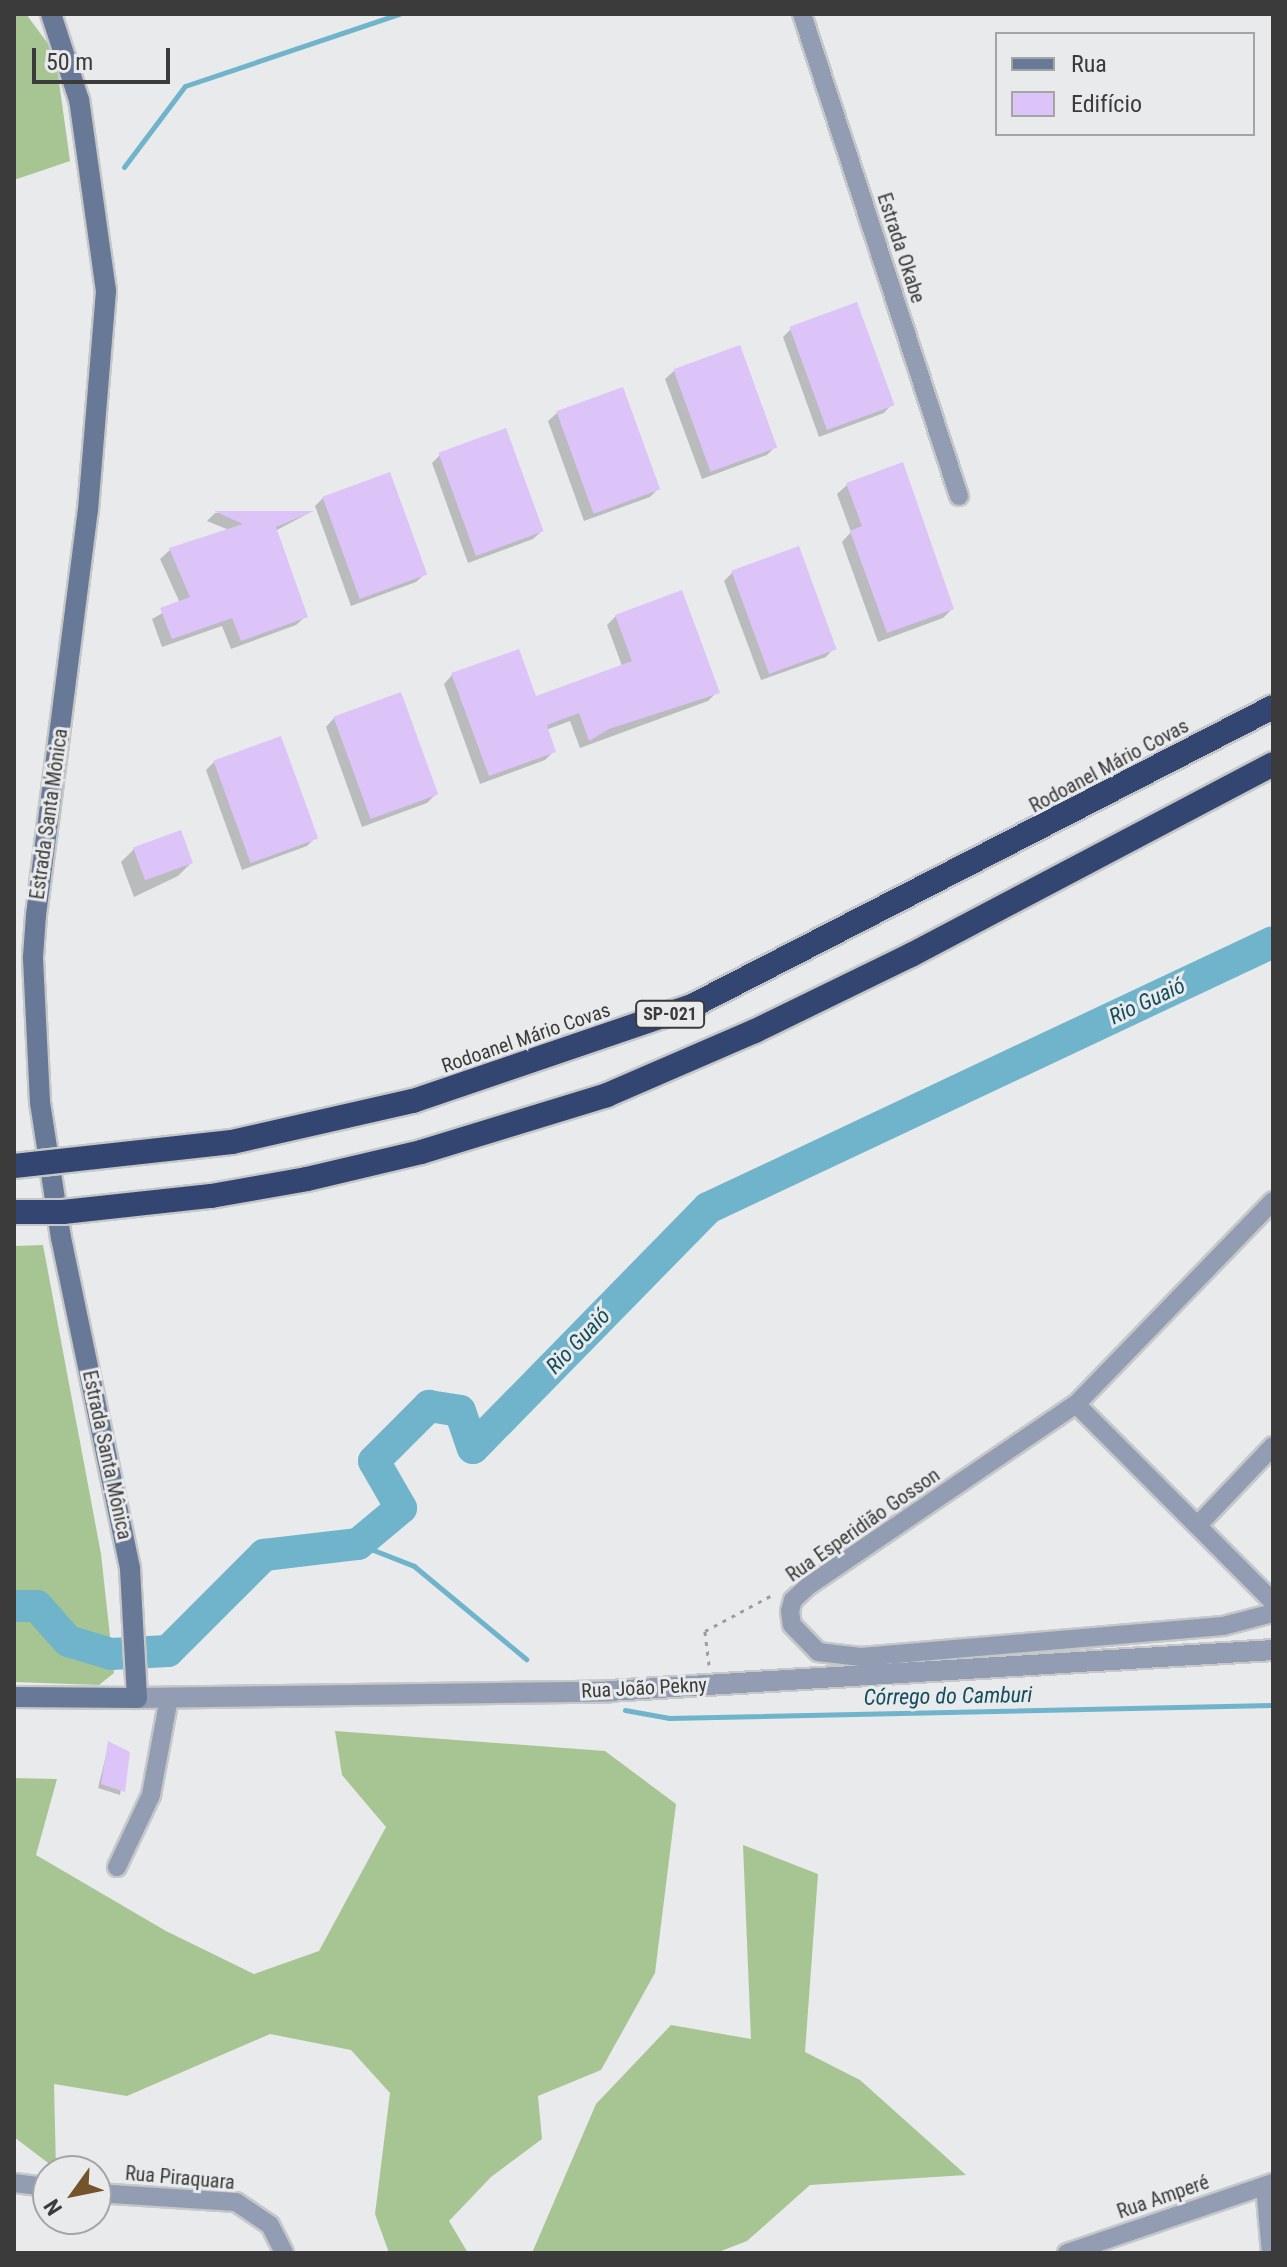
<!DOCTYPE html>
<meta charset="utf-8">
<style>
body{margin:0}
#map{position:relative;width:1287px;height:2267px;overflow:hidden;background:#e9eaeb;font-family:"Roboto Condensed",sans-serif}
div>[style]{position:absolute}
.forest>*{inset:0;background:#a7c593}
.shadow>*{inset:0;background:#0003}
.stream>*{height:5px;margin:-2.5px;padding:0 2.5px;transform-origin:2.5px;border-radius:2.5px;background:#70b4cb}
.river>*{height:32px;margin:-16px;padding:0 16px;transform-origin:16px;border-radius:16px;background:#70b4cb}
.building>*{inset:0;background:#dcc4f9;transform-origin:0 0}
.path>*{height:3px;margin-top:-1.5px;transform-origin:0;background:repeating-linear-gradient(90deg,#9d9d9e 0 4px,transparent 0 10px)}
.roads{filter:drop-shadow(2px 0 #c6c7c8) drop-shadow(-2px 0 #c6c7c8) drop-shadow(0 2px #c6c7c8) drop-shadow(0 -2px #c6c7c8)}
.minor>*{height:18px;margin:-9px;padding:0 9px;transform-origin:9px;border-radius:9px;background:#929db3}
.tertiary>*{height:20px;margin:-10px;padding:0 10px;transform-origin:10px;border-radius:10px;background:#929db3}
.secondary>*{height:20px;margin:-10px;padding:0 10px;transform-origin:10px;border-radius:10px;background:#687897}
.bridges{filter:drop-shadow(2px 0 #c6c7c8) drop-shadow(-2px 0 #c6c7c8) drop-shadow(0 2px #c6c7c8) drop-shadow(0 -2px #c6c7c8)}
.motorway-bridge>*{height:24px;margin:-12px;padding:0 12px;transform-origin:12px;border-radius:12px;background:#334671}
span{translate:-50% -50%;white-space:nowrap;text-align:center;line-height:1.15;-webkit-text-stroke:6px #e9eaeb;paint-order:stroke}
.shield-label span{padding:2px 6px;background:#e9eaeb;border:2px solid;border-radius:6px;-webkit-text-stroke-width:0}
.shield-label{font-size:18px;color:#3b3b3c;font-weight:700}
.street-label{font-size:20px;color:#3b3b3c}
.water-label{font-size:22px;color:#134e5e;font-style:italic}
.frame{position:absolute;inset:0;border:16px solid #3b3b3c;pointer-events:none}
.legend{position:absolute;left:995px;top:32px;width:260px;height:104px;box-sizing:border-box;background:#e9eaeb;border:2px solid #a3a4a5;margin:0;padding:10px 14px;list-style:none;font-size:24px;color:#3b3b3c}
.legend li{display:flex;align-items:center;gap:16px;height:40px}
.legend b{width:40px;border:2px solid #a3a4a5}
.north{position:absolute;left:32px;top:2155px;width:80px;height:80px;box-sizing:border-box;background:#e9eaeb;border:2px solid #a3a4a5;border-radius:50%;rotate:237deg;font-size:22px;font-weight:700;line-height:32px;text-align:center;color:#3b3b3c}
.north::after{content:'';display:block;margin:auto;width:28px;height:36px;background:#76542b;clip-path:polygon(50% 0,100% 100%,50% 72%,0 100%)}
.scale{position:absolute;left:32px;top:48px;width:138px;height:36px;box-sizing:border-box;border:4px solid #3b3b3c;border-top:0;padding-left:10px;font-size:24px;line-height:28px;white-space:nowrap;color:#3b3b3c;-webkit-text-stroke:6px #e9eaeb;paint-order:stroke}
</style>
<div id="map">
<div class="forest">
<div style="clip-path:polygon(14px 14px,26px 14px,55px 53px,70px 161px,14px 180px)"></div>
<div style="clip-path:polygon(43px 1245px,101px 1554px,114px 1673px,99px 1685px,14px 1682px,14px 1246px)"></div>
<div style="clip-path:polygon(335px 1731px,605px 1751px,676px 1804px,655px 1973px,601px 2070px,538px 2096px,542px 2139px,491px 2177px,449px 2221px,468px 2253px,389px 2253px,375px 2214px,390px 2093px,351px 2050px,270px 2034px,127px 2096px,54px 2084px,56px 2169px,14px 2137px,14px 1778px,57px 1779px,36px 1855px,166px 1931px,254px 1974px,319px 1951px,386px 1827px,342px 1775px)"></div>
<div style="clip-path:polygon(743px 1845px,818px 1874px,805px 2052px,860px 2080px,966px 2175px,810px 2185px,747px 2241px,716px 2253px,532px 2253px,596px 2104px,671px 2025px,751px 2039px)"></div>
</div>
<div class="shadow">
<div style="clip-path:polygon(791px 329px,892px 404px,884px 413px,819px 437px,783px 337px)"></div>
<div style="clip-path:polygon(674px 371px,775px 447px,767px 455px,702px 479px,665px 379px)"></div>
<div style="clip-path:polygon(622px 389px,658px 489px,650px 497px,584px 521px,548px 421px,557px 413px)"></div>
<div style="clip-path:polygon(440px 455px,542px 531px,533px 539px,468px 563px,432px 463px)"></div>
<div style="clip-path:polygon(847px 485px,952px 609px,943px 618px,878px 642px,842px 542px,851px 532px,837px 494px)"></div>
<div style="clip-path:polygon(323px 498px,425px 574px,416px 582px,351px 606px,315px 506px)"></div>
<div style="clip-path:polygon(215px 513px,309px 513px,275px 531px,306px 616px,296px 625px,231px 649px,222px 626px,162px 647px,152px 619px,180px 603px,160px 559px,170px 550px,229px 530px,207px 521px)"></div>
<div style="clip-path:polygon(733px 572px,834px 648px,826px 657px,761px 680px,724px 581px)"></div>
<div style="clip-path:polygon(616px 616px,717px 692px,708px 701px,580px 748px,570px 721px,546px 730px,554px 751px,545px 760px,480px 784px,444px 684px,452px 675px,535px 698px,622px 666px,607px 625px)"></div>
<div style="clip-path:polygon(334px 718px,436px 794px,427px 803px,362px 827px,326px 727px)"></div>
<div style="clip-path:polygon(214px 762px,315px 838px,307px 846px,242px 870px,206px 770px)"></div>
<div style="clip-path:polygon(134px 849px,191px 863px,178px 876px,134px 897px,121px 862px)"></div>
<div style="clip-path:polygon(109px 1743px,127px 1753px,120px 1795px,98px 1788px)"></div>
</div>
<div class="stream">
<div style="left:124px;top:167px;width:101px;rotate:-53deg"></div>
<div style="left:185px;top:86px;width:226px;rotate:-18.6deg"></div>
<div style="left:358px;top:1544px;width:60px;rotate:21.4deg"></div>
<div style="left:414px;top:1566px;width:146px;rotate:39.7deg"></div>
<div style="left:625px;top:1710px;width:45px;rotate:10.3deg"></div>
<div style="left:669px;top:1718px;width:604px;rotate:-1.23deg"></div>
</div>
<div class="river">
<div style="left:14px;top:1606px;width:23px"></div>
<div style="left:37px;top:1606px;width:47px;rotate:48.5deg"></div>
<div style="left:68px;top:1641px;width:45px;rotate:16.8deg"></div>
<div style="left:111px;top:1654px;width:57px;rotate:-3deg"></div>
<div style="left:168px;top:1651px;width:136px;rotate:-45deg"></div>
<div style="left:264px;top:1555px;width:95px;rotate:-6.7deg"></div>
<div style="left:358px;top:1544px;width:56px;rotate:-39.9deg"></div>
<div style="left:401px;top:1508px;width:54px;rotate:-119.9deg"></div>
<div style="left:374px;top:1461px;width:78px;rotate:-45deg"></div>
<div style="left:429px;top:1406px;width:31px;rotate:9deg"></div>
<div style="left:460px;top:1411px;width:39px;rotate:71deg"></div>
<div style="left:473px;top:1448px;width:336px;rotate:-45.6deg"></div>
<div style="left:708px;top:1208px;width:624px;rotate:-25.21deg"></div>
</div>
<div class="building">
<div style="left:857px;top:302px;width:110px;height:72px;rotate:70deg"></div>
<div style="left:740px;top:345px;width:109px;height:71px;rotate:70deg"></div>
<div style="left:623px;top:387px;width:109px;height:71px;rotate:70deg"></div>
<div style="left:506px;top:428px;width:110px;height:72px;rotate:70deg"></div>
<div style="clip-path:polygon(903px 462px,954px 609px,887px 633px,850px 531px,862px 526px,846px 483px)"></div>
<div style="left:390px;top:472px;width:109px;height:72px;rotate:70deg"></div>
<div style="clip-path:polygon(214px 511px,314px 511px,276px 527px,308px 617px,241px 641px,232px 618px,172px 639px,160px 608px,190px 597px,169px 548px,243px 524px)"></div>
<div style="left:799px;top:546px;width:110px;height:72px;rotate:70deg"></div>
<div style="clip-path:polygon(682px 590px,720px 693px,609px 729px,589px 741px,579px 713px,547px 725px,556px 752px,489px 776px,451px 673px,519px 649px,536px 696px,632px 661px,615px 615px)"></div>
<div style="left:401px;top:692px;width:109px;height:72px;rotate:70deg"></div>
<div style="left:281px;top:736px;width:109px;height:72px;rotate:70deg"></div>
<div style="left:181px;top:830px;width:35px;height:51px;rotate:70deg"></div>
<div style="clip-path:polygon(108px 1741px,130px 1752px,125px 1792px,101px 1784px)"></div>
</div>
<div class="path">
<div style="left:709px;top:1665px;width:34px;rotate:-97deg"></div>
<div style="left:705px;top:1631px;width:78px;rotate:-28.2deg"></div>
</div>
<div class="roads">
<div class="minor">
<div style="left:802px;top:14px;width:507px;rotate:71.96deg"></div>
<div style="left:1273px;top:1201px;width:283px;rotate:134.1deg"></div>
<div style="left:1076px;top:1404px;width:325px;rotate:145.8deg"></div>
<div style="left:807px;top:1587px;width:19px;rotate:137deg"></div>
<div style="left:793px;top:1600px;width:11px;rotate:105deg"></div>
<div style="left:790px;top:1611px;width:14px;rotate:82deg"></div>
<div style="left:792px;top:1625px;width:37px;rotate:46deg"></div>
<div style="left:818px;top:1652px;width:43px;rotate:6.6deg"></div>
<div style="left:861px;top:1657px;width:363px;rotate:-4.9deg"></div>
<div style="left:1223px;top:1626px;width:52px;rotate:-14.6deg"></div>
<div style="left:1076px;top:1404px;width:279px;rotate:45.1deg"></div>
<div style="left:1198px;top:1525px;width:109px;rotate:-46.5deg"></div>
<div style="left:117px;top:1867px;width:80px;rotate:-64.7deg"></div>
<div style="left:151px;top:1795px;width:99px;rotate:-79.5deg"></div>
<div style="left:14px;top:2183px;width:34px;rotate:7deg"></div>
<div style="left:1265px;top:2186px;width:67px;rotate:84.9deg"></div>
<div style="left:96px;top:2193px;width:140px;rotate:3.7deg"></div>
<div style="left:236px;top:2202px;width:41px;rotate:34.1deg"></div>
<div style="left:270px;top:2225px;width:31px;rotate:63deg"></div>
<div style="left:1067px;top:2253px;width:218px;rotate:-18.8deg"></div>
</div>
<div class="tertiary">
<div style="left:137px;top:1698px;width:472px;rotate:-0.8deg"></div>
<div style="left:609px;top:1691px;width:665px;rotate:-3.53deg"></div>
</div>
<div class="secondary">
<div style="left:14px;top:1697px;width:123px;rotate:0.5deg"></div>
<div style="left:137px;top:1698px;width:130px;rotate:-93.1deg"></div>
<div style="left:130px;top:1568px;width:337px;rotate:-101.8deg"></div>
<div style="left:61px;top:1238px;width:138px;rotate:-98.8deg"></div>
<div style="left:40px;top:1102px;width:145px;rotate:-92.8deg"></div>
<div style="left:33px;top:957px;width:42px;rotate:-85.9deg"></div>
<div style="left:36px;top:915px;width:408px;rotate:-82.7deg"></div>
<div style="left:88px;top:510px;width:220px;rotate:-85.3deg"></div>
<div style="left:106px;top:291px;width:193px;rotate:-98deg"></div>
<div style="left:79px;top:100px;width:90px;rotate:-108deg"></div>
</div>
</div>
<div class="bridges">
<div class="motorway-bridge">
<div style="left:14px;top:1166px;width:219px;rotate:-6.3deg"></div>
<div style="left:232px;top:1142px;width:186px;rotate:-12.8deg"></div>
<div style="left:413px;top:1101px;width:295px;rotate:-18.8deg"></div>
<div style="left:692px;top:1006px;width:653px;rotate:-27.23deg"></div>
<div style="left:14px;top:1212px;width:49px"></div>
<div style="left:63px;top:1212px;width:149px;rotate:-6.2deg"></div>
<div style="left:211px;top:1196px;width:97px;rotate:-10deg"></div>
<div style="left:307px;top:1179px;width:117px;rotate:-13.3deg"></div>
<div style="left:421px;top:1152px;width:195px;rotate:-17deg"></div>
<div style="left:607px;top:1095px;width:161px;rotate:-23.4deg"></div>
<div style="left:755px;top:1031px;width:174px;rotate:-26deg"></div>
<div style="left:911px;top:955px;width:409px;rotate:-27.8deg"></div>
</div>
</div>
<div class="shield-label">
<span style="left:670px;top:1014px">SP-021</span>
</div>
<div class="street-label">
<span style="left:901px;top:248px;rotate:72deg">Estrada Okabe</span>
<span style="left:1109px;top:766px;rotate:-28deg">Rodoanel Mário Covas</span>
<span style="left:49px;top:814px;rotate:-82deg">Estrada Santa Mônica</span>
<span style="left:526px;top:1038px;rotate:-19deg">Rodoanel Mário Covas</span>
<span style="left:107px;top:1455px;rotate:78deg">Estrada Santa Mônica</span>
<span style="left:863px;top:1525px;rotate:-35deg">Rua Esperidião Gosson</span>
<span style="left:644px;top:1688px;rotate:-3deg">Rua João Pekny</span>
<span style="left:180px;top:2178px;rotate:5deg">Rua Piraquara</span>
<span style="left:1163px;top:2197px;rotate:-19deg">Rua Amperé</span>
</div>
<div class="water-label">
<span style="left:1147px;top:1001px;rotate:-25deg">Rio Guaió</span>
<span style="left:578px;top:1341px;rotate:-46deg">Rio Guaió</span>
<span style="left:948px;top:1696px;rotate:-1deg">Córrego do Camburi</span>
</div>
<div class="frame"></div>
<ul class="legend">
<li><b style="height:10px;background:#687897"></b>Rua</li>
<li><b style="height:22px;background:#dcc4f9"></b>Edifício</li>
</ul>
<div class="north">N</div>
<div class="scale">50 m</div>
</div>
